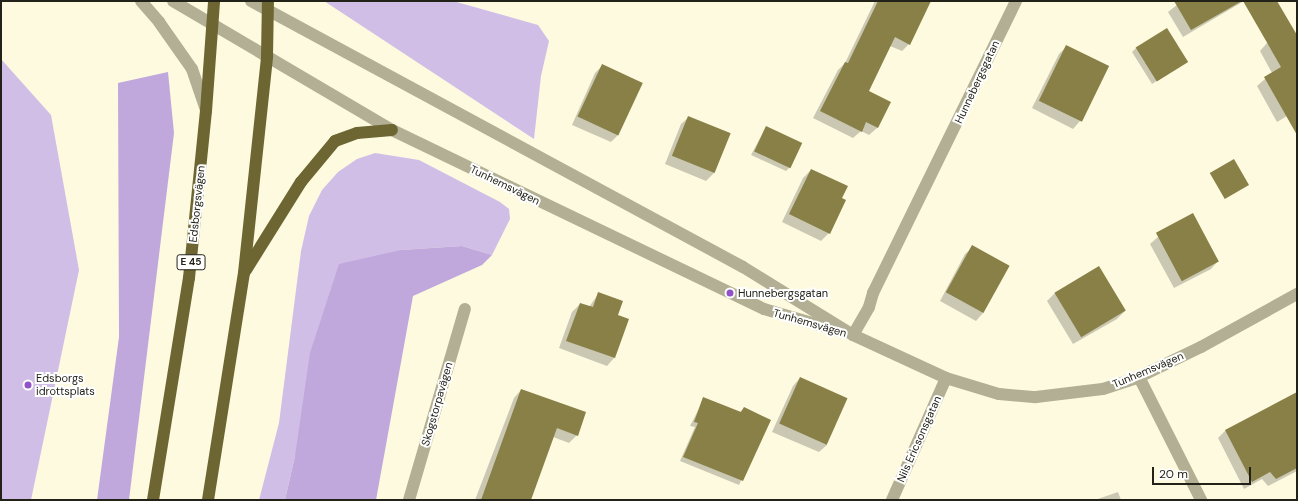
<!DOCTYPE html>
<meta charset="utf-8">
<style>
body{margin:0}
#map{position:relative;width:1298px;height:501px;overflow:hidden;background:#fdfae0;font-family:"DM Sans",sans-serif}
div>[style]{position:absolute}
.green>*{inset:0;background:#d1bee7}
.forest>*{inset:0;background:#c0a7dc}
.shadow>*{inset:0;background:#0003}
.building>*{inset:0;background:#888047;transform-origin:0 0}
.minor>*{height:12px;margin:-6px;padding:0 6px;transform-origin:6px;border-radius:6px;background:#b2af95}
.tertiary>*{height:12px;margin:-6px;padding:0 6px;transform-origin:6px;border-radius:6px;background:#b2af95}
.trunk>*{height:12px;margin:-6px;padding:0 6px;transform-origin:6px;border-radius:6px;background:#6d6632}
.dots>*{width:11px;height:11px;translate:-50% -50%;box-sizing:border-box;border:2px solid #fff;border-radius:50%}
span{translate:-50% -50%;white-space:nowrap;text-align:center;line-height:1.15;-webkit-text-stroke:4px #fff;paint-order:stroke}
.shield-label span{padding:1px 3px;background:#fff;border:1px solid;border-radius:3px;-webkit-text-stroke-width:0}
.shield-label{font-size:10px;color:#232219;font-weight:700}
.street-label{font-size:11px;color:#232219}
.poi-label{font-size:11px;color:#232219}
.left{translate:0 -50%;text-align:left}
.frame{position:absolute;inset:0;border:2px solid #232219;pointer-events:none}
.scale{position:absolute;left:1152px;top:467px;width:99px;height:18px;box-sizing:border-box;border:2px solid #232219;border-top:0;padding-left:5px;font-size:12px;line-height:14px;white-space:nowrap;color:#232219;-webkit-text-stroke:3px #fff;paint-order:stroke}
</style>
<div id="map">
<div class="green">
<div style="clip-path:polygon(324px 1px,453px 1px,538px 25px,549px 41px,541px 76px,534px 139px)"></div>
<div style="clip-path:polygon(1px 59px,51px 115px,79px 270px,31px 500px,1px 500px)"></div>
<div style="clip-path:polygon(375px 153px,419px 160px,500px 202px,509px 209px,510px 219px,492px 255px,462px 246px,401px 250px,295px 456px,285px 500px,259px 500px,279px 423px,301px 251px,309px 216px,322px 190px,338px 172px,357px 159px)"></div>
</div>
<div class="forest">
<div style="clip-path:polygon(168px 72px,174px 133px,129px 500px,97px 500px,119px 337px,118px 83px)"></div>
<div style="clip-path:polygon(462px 246px,492px 255px,482px 265px,413px 296px,376px 500px,285px 500px,295px 456px,310px 353px,339px 264px,401px 250px)"></div>
</div>
<div class="shadow">
<div style="clip-path:polygon(875px 1px,930px 1px,909px 44px,902px 51px,890px 46px,868px 91px,890px 102px,877px 128px,869px 135px,861px 131px,853px 138px,813px 118px,838px 70px,845px 63px)"></div>
<div style="clip-path:polygon(1182px 1px,1244px 1px,1183px 37px,1168px 12px)"></div>
<div style="clip-path:polygon(1292px 29px,1297px 37px,1297px 110px,1277px 122px,1257px 86px,1272px 73px,1260px 51px,1267px 43px)"></div>
<div style="clip-path:polygon(1067px 46px,1080px 121px,1073px 129px,1032px 108px,1059px 54px)"></div>
<div style="clip-path:polygon(1136px 48px,1186px 62px,1152px 84px,1132px 52px)"></div>
<div style="clip-path:polygon(602px 66px,619px 134px,611px 142px,572px 125px,595px 73px)"></div>
<div style="clip-path:polygon(689px 117px,730px 133px,714px 173px,706px 181px,665px 164px,681px 124px)"></div>
<div style="clip-path:polygon(766px 127px,790px 167px,786px 171px,751px 155px)"></div>
<div style="clip-path:polygon(811px 170px,845px 201px,829px 233px,821px 241px,782px 222px,803px 178px)"></div>
<div style="clip-path:polygon(1195px 218px,1218px 261px,1211px 269px,1174px 288px,1150px 244px,1158px 237px)"></div>
<div style="clip-path:polygon(973px 247px,983px 313px,976px 321px,940px 301px,965px 254px)"></div>
<div style="clip-path:polygon(599px 293px,617px 316px,628px 320px,614px 358px,607px 366px,559px 348px,572px 312px,580px 304px,589px 307px)"></div>
<div style="clip-path:polygon(1055px 293px,1125px 311px,1117px 319px,1073px 344px,1047px 301px)"></div>
<div style="clip-path:polygon(800px 378px,827px 445px,819px 452px,772px 432px,793px 386px)"></div>
<div style="clip-path:polygon(521px 390px,577px 435px,569px 443px,553px 437px,530px 500px,475px 500px,514px 398px)"></div>
<div style="clip-path:polygon(704px 399px,739px 413px,744px 408px,770px 420px,739px 485px,680px 461px,695px 427px,690px 426px)"></div>
<div style="clip-path:polygon(1297px 402px,1297px 471px,1268px 486px,1262px 479px,1244px 489px,1218px 438px,1226px 430px)"></div>
<div style="clip-path:polygon(1118px 492px,1121px 500px,1095px 500px)"></div>
</div>
<div class="building">
<div style="clip-path:polygon(878px 1px,931px 1px,910px 45px,895px 37px,869px 91px,891px 102px,878px 128px,866px 122px,862px 132px,820px 111px,845px 62px,848px 63px)"></div>
<div style="clip-path:polygon(1174px 1px,1242px 1px,1191px 30px)"></div>
<div style="clip-path:polygon(1243px 1px,1277px 1px,1297px 35px,1297px 135px,1264px 77px,1281px 67px)"></div>
<div style="left:1167px;top:28px;width:40px;height:37px;rotate:58deg"></div>
<div style="left:1066px;top:45px;width:48px;height:62px;rotate:26deg"></div>
<div style="left:602px;top:64px;width:45px;height:58px;rotate:25deg"></div>
<div style="left:688px;top:116px;width:46px;height:43px;rotate:22deg"></div>
<div style="left:766px;top:126px;width:40px;height:28px;rotate:25deg"></div>
<div style="left:1234px;top:159px;width:30px;height:28px;rotate:60deg"></div>
<div style="clip-path:polygon(811px 169px,848px 186px,842px 198px,846px 200px,830px 234px,789px 214px)"></div>
<div style="left:1193px;top:213px;width:55px;height:42px;rotate:62deg"></div>
<div style="left:972px;top:245px;width:43px;height:54px;rotate:29deg"></div>
<div style="left:1099px;top:266px;width:52px;height:52px;rotate:59deg"></div>
<div style="clip-path:polygon(598px 292px,623px 301px,618px 315px,629px 319px,615px 358px,566px 341px,580px 303px,593px 307px)"></div>
<div style="left:800px;top:377px;width:52px;height:51px;rotate:24deg"></div>
<div style="clip-path:polygon(521px 389px,586px 412px,578px 436px,557px 428px,531px 500px,481px 500px)"></div>
<div style="clip-path:polygon(1297px 392px,1297px 468px,1276px 479px,1270px 472px,1252px 482px,1225px 430px)"></div>
<div style="clip-path:polygon(703px 397px,741px 412px,744px 407px,771px 420px,743px 481px,683px 457px,698px 423px,694px 422px)"></div>
</div>
<div class="minor">
<div style="left:853px;top:335px;width:32px;rotate:-60deg"></div>
<div style="left:869px;top:307px;width:15px;rotate:-74deg"></div>
<div style="left:873px;top:293px;width:325px;rotate:-63.9deg"></div>
<div style="left:1139px;top:377px;width:138px;rotate:63.2deg"></div>
<div style="left:409px;top:500px;width:199px;rotate:-73.7deg"></div>
<div style="left:892px;top:500px;width:133px;rotate:-66.1deg"></div>
</div>
<div class="tertiary">
<div style="left:141px;top:1px;width:28px;rotate:49deg"></div>
<div style="left:159px;top:22px;width:57px;rotate:54.9deg"></div>
<div style="left:192px;top:69px;width:43px;rotate:71.1deg"></div>
<div style="left:173px;top:1px;width:254px;rotate:30.5deg"></div>
<div style="left:392px;top:130px;width:413px;rotate:25.7deg"></div>
<div style="left:764px;top:309px;width:79px;rotate:16.1deg"></div>
<div style="left:251px;top:1px;width:559px;rotate:28.4deg"></div>
<div style="left:743px;top:267px;width:129px;rotate:31.7deg"></div>
<div style="left:853px;top:335px;width:102px;rotate:24.8deg"></div>
<div style="left:946px;top:378px;width:55px;rotate:16.8deg"></div>
<div style="left:999px;top:394px;width:37px;rotate:5deg"></div>
<div style="left:1036px;top:397px;width:67px;rotate:-6.8deg"></div>
<div style="left:1103px;top:389px;width:38px;rotate:-18deg"></div>
<div style="left:1139px;top:377px;width:69px;rotate:-25.8deg"></div>
<div style="left:1201px;top:347px;width:110px;rotate:-28.9deg"></div>
</div>
<div class="trunk">
<div style="left:246px;top:270px;width:104px;rotate:-58deg"></div>
<div style="left:301px;top:182px;width:53px;rotate:-50.3deg"></div>
<div style="left:335px;top:141px;width:23px;rotate:-20deg"></div>
<div style="left:357px;top:133px;width:35px;rotate:-5deg"></div>
<div style="left:153px;top:500px;width:225px;rotate:-80.8deg"></div>
<div style="left:189px;top:278px;width:168px;rotate:-84.2deg"></div>
<div style="left:206px;top:111px;width:110px;rotate:-85.8deg"></div>
<div style="left:208px;top:500px;width:230px;rotate:-81deg"></div>
<div style="left:244px;top:273px;width:218px;rotate:-83.9deg"></div>
<div style="left:267px;top:56px;width:55px;rotate:-89deg"></div>
</div>
<div class="dots">
<div style="left:730px;top:293px;background:#9151c7"></div>
<div style="left:28px;top:385px;background:#9151c7"></div>
</div>
<div class="shield-label">
<span style="left:191px;top:262px">E 45</span>
</div>
<div class="street-label">
<span style="left:977px;top:82px;rotate:-65deg">Hunnebergsgatan</span>
<span style="left:505px;top:185px;rotate:26deg">Tunhemsvägen</span>
<span style="left:197px;top:204px;rotate:-84deg">Edsborgsvägen</span>
<span style="left:810px;top:323px;rotate:16deg">Tunhemsvägen</span>
<span style="left:1148px;top:370px;rotate:-23deg">Tunhemsvägen</span>
<span style="left:437px;top:404px;rotate:-74deg">Skogstorpavägen</span>
<span style="left:919px;top:439px;rotate:-66deg">Nils Ericsonsgatan</span>
</div>
<div class="poi-label">
<span class="left" style="left:738px;top:293px">Hunnebergsgatan</span>
<span class="left" style="left:36px;top:385px">Edsborgs<br>idrottsplats</span>
</div>
<div class="frame"></div>
<div class="scale">20 m</div>
</div>
